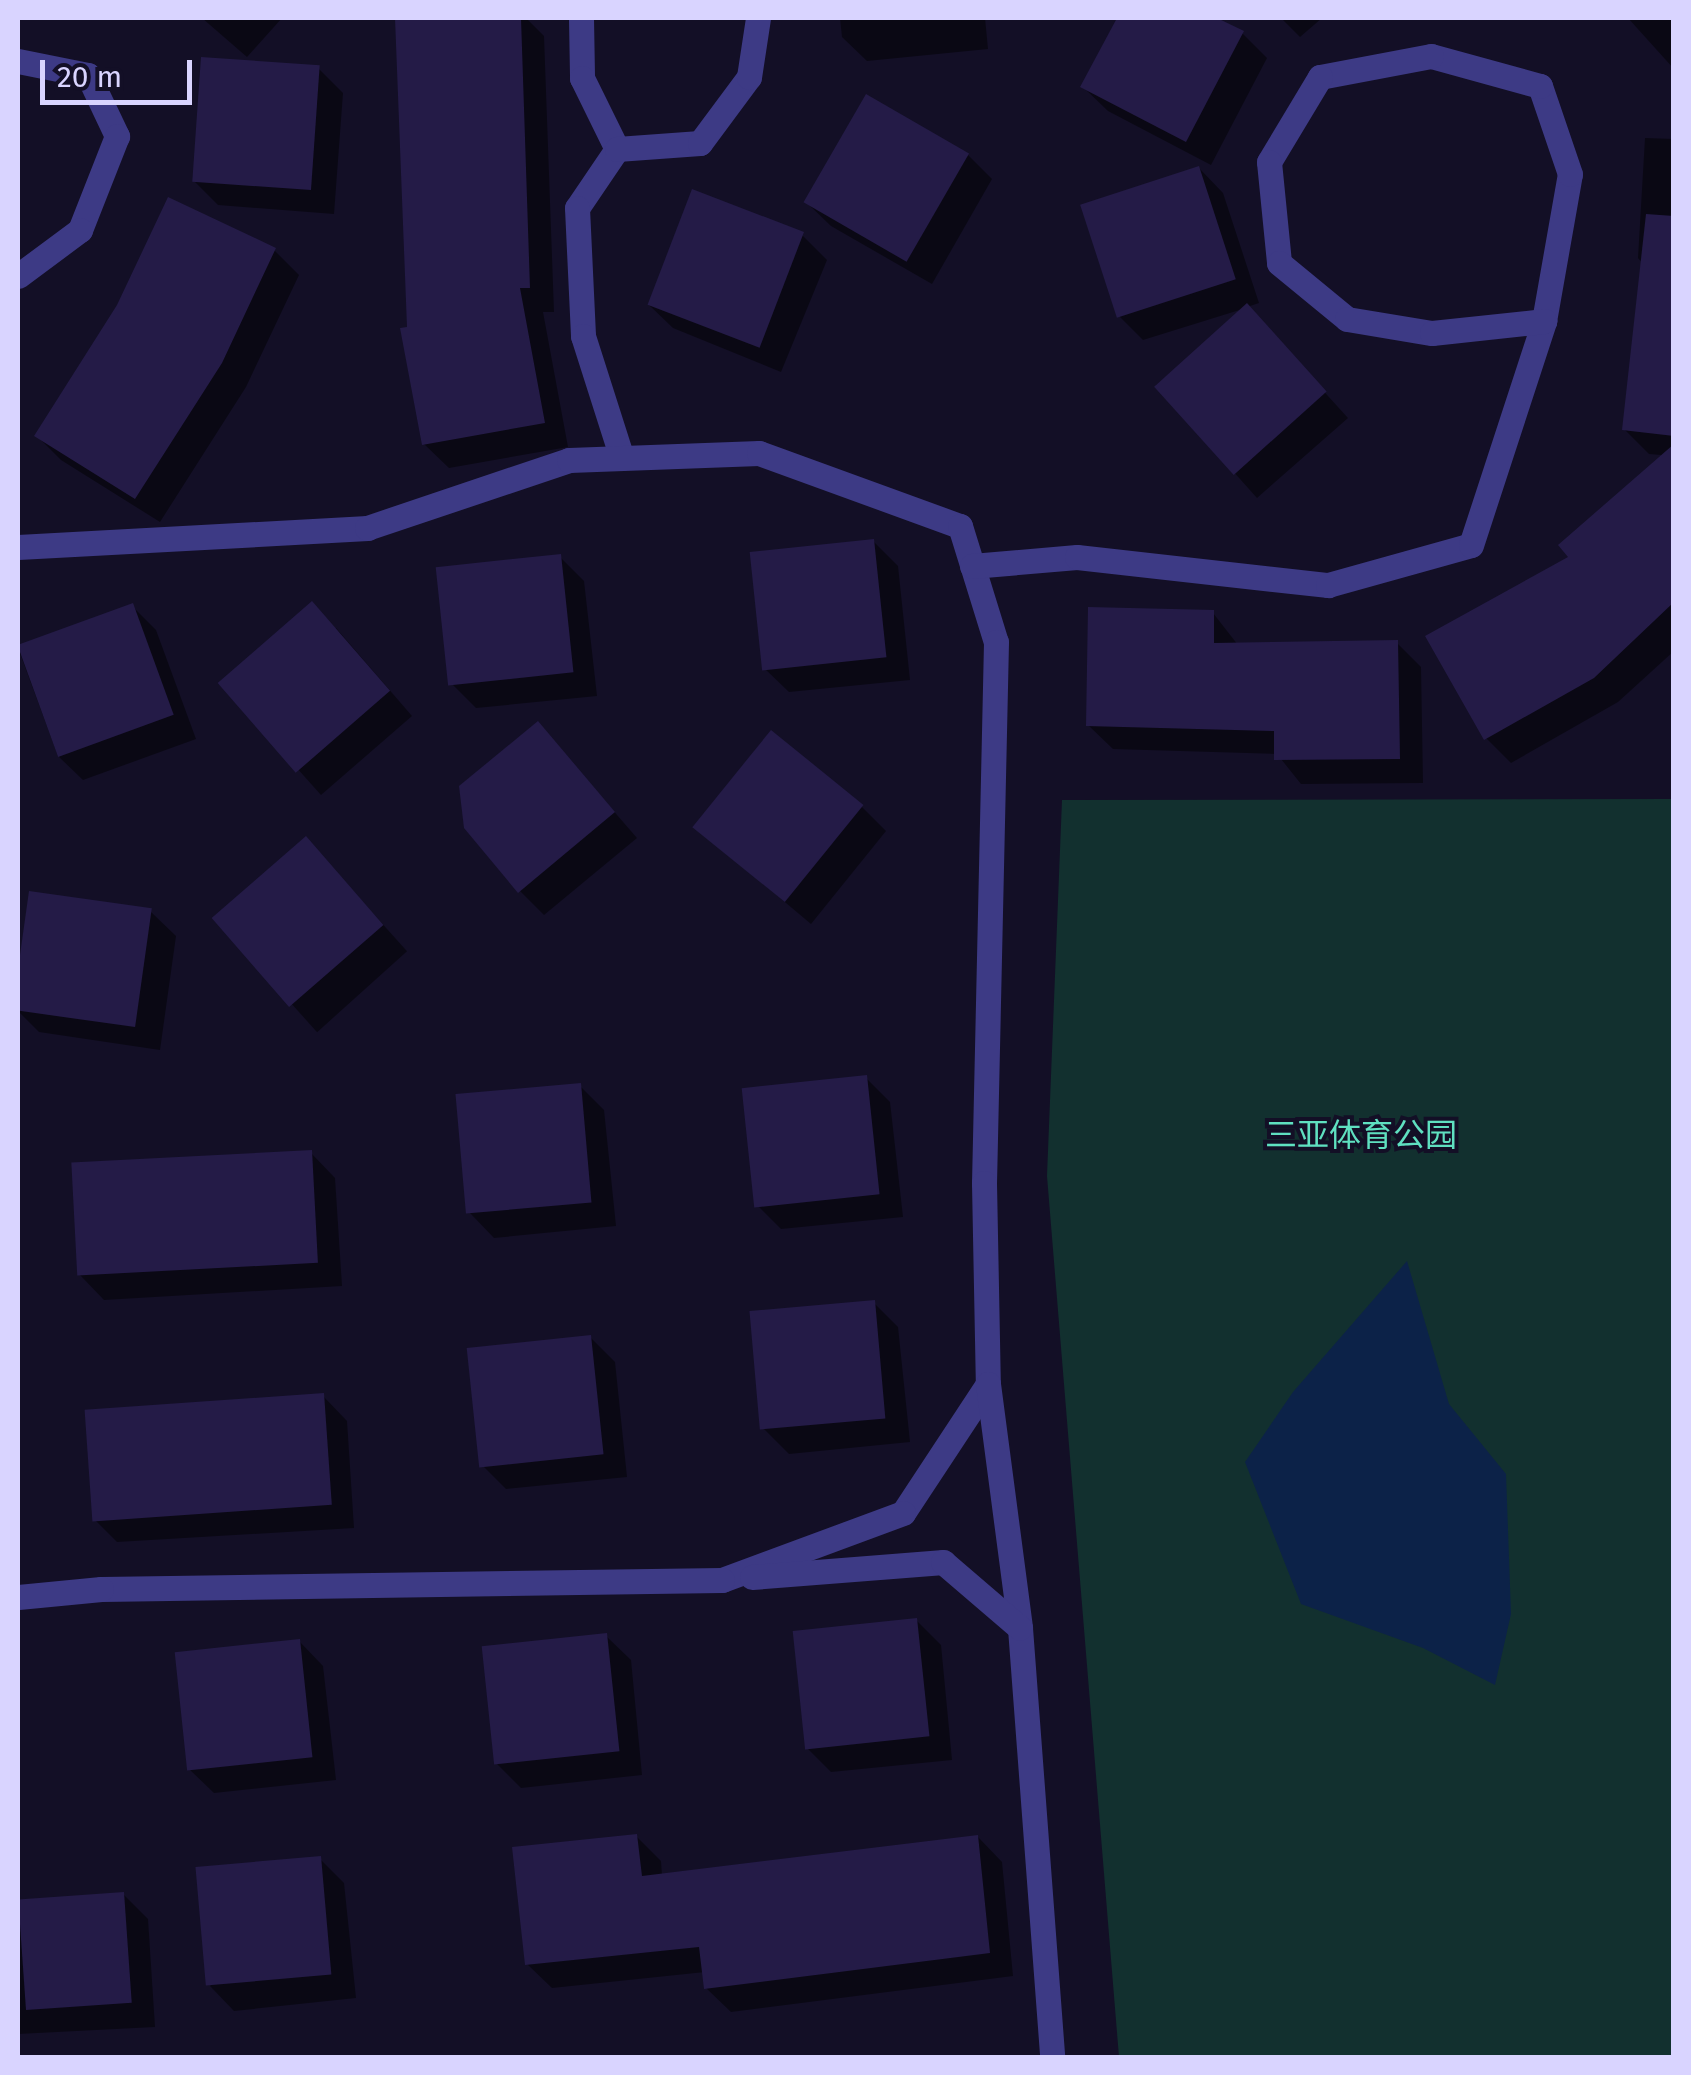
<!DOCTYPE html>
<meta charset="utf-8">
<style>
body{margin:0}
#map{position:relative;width:1691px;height:2075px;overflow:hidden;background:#130f26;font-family:"Fira Sans","Noto Sans SC",sans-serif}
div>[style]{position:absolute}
.green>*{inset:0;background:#12302f}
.water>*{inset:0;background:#0c2248}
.shadow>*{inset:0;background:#0007;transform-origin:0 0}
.building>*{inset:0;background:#241b47;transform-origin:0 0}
.lane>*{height:25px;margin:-12.5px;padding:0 12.5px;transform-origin:12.5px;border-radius:12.5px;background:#3d3a85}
span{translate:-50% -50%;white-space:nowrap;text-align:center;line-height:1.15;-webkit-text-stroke:8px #130f26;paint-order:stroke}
.park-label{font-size:32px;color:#5fe0c0}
.frame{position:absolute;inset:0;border:20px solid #d9d4ff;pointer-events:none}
.scale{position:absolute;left:40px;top:60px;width:152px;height:45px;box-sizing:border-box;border:5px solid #d9d4ff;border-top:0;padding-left:12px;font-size:30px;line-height:35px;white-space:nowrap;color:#d9d4ff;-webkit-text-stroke:8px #130f26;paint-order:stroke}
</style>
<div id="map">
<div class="green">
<div style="clip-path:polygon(1673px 799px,1673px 2057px,1119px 2057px,1047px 1176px,1062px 800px)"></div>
</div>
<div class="water">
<div style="clip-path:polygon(1407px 1261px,1449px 1404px,1506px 1474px,1511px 1614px,1495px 1685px,1423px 1648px,1301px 1604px,1245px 1462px,1293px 1392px)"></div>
</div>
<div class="shadow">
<div style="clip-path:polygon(202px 18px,282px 18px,247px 57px)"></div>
<div style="clip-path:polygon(398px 18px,526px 18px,544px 36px,554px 312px,543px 312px,568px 447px,449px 468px,424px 444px,409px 329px)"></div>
<div style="clip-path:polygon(840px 18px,985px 18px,988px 49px,867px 61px,842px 37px)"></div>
<div style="clip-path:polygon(1120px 18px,1211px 18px,1242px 33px,1267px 58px,1211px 165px,1108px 111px,1083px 87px)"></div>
<div style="clip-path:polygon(1281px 18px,1322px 18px,1300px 37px)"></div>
<div style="clip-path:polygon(1628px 18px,1674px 18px,1674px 69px)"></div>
<div style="clip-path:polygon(319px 69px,343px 93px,334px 214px,218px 205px,194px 181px)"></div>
<div style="clip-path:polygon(1645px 138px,1674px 139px,1674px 456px,1649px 454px,1624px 429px,1643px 264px,1638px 258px)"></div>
<div style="clip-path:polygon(968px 155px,992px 179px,932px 284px,831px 226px,806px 202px)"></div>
<div style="clip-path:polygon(1199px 168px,1223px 193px,1259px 303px,1247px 307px,1348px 418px,1257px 498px,1156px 385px,1246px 308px,1143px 340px,1119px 316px)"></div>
<div style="clip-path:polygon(169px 200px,275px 251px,299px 275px,246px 387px,160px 522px,61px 460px,37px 436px,119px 306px)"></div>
<div style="clip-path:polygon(802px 235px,827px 260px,781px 372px,673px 328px,648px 304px)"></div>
<div style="clip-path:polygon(1674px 487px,1674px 651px,1618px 702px,1511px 763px,1486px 738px,1572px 557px)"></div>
<div style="clip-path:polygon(873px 541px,898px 566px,910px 680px,789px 692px,764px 668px)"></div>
<div style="clip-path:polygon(560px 557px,584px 581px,597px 696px,476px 708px,451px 683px)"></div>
<div style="clip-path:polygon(132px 606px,156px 630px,196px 739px,83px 780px,58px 756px,18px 648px)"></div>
<div style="clip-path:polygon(1213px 613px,1238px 645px,1397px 643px,1421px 667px,1423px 783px,1301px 784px,1277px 754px,1113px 749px,1088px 725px)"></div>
<div style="clip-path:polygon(336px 628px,412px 716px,321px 795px,221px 683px)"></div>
<div style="clip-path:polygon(538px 724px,637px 838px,544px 915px,520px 891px)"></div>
<div style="clip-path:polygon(862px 807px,886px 831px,811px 924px,696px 827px)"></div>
<div style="left:306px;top:839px;width:151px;height:121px;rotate:48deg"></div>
<div style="clip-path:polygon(31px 894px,151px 912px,176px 936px,160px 1050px,39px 1032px,18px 1011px)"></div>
<div style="clip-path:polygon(866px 1078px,890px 1102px,903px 1217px,781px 1229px,757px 1205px)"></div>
<div style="clip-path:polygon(580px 1086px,604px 1110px,616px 1226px,494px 1238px,470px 1213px)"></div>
<div style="clip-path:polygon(311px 1153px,335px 1178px,342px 1286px,104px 1300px,80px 1275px)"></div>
<div style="clip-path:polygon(874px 1303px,898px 1327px,910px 1442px,789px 1454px,764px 1429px)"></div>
<div style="clip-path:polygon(590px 1337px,615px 1362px,627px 1477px,506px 1489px,482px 1465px)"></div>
<div style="clip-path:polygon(323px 1396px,347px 1421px,354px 1528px,117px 1542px,92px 1517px)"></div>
<div style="clip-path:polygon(916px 1620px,941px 1645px,952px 1760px,831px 1772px,807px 1748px)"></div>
<div style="clip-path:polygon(606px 1636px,631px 1660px,642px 1775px,521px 1788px,496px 1763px)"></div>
<div style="clip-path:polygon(299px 1641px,323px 1666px,336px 1780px,214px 1793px,189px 1769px)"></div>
<div style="clip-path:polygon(636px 1836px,661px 1861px,662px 1876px,978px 1837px,1002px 1862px,1013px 1976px,731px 2012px,706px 1988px,705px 1972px,552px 1988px,527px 1964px)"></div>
<div style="clip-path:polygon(320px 1859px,344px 1883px,356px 1998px,234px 2011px,210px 1986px)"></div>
<div style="clip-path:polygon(123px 1894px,148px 1919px,155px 2027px,18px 2034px,18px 1900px)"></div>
</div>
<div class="building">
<div style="clip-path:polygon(395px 18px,521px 18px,530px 288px,520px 288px,545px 423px,422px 445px,400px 328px,407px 327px)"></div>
<div style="clip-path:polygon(1117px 18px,1217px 18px,1244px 31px,1186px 142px,1080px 87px)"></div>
<div style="left:201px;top:57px;width:119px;height:125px;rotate:4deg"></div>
<div style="left:866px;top:94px;width:119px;height:125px;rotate:30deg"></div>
<div style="left:1199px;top:166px;width:119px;height:125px;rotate:72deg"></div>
<div style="left:692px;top:189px;width:120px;height:124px;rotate:21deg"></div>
<div style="clip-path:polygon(168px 197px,276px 248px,222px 363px,135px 499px,34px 436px,117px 305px)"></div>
<div style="clip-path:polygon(1646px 214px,1674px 216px,1674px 436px,1622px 430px)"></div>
<div style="left:1247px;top:303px;width:119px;height:125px;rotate:48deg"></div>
<div style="clip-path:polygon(1674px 444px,1674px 602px,1594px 678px,1484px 740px,1425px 636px,1568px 557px,1558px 545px)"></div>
<div style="left:874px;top:539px;width:119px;height:125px;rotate:84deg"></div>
<div style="left:561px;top:554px;width:119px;height:126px;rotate:84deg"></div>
<div style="left:312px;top:601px;width:119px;height:125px;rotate:49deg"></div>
<div style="left:133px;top:603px;width:119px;height:123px;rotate:70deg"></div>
<div style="clip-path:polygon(1088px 607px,1214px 610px,1214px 643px,1398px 640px,1400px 759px,1274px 760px,1274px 731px,1086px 726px)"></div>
<div style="clip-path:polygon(538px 721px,615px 812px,518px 893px,464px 828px,459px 786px)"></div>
<div style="left:771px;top:730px;width:119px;height:125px;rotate:39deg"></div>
<div style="left:306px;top:836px;width:118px;height:125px;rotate:49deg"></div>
<div style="left:29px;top:891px;width:124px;height:120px;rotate:8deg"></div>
<div style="left:867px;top:1075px;width:120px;height:126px;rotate:84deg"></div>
<div style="left:581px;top:1083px;width:120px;height:126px;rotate:85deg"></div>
<div style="left:312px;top:1150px;width:113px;height:241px;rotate:87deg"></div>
<div style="left:875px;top:1300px;width:119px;height:126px;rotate:85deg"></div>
<div style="left:591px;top:1335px;width:120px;height:125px;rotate:84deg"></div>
<div style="left:324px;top:1393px;width:112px;height:240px;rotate:86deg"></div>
<div style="left:917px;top:1618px;width:119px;height:125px;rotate:84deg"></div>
<div style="left:607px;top:1633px;width:119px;height:126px;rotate:84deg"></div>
<div style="left:300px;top:1639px;width:119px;height:126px;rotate:84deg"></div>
<div style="clip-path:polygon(637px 1834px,642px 1876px,978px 1835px,990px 1953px,704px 1989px,699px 1947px,525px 1965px,512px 1847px)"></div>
<div style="left:321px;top:1856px;width:119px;height:126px;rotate:85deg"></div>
<div style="left:124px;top:1892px;width:111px;height:106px;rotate:86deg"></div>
</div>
<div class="lane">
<div style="left:581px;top:18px;width:60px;rotate:89deg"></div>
<div style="left:582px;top:78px;width:79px;rotate:63.8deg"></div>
<div style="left:18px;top:61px;width:71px;rotate:11.3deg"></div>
<div style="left:88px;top:75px;width:68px;rotate:64.6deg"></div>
<div style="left:117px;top:136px;width:101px;rotate:111.5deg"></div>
<div style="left:80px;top:230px;width:77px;rotate:143.4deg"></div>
<div style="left:617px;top:149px;width:71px;rotate:124.1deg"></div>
<div style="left:577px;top:208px;width:128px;rotate:87.3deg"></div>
<div style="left:583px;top:336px;width:128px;rotate:72.3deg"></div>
<div style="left:617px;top:149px;width:83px;rotate:-4.1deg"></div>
<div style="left:700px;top:143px;width:82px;rotate:-53.4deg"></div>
<div style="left:749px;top:77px;width:60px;rotate:-81.3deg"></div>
<div style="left:18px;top:547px;width:350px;rotate:-3.1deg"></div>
<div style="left:367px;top:528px;width:213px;rotate:-18.6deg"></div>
<div style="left:569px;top:460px;width:190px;rotate:-2.1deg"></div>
<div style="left:759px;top:453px;width:214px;rotate:20deg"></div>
<div style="left:960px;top:526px;width:121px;rotate:72.8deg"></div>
<div style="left:996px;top:642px;width:541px;rotate:91.27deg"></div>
<div style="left:984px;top:1183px;width:201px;rotate:88.9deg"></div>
<div style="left:988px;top:1384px;width:154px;rotate:123.4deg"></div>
<div style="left:903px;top:1513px;width:193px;rotate:159.7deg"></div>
<div style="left:722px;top:1580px;width:621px;rotate:179.17deg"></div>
<div style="left:101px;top:1589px;width:83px;rotate:174.5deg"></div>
<div style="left:972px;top:566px;width:105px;rotate:-4.9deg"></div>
<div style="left:1077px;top:557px;width:253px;rotate:6.4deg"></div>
<div style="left:1328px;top:585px;width:148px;rotate:-15.6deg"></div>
<div style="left:1471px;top:545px;width:236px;rotate:-71.9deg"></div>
<div style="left:1544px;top:321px;width:149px;rotate:-80deg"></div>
<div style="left:1570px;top:174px;width:93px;rotate:-108.8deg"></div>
<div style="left:1540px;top:86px;width:113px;rotate:-164.6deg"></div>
<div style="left:1431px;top:56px;width:113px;rotate:169.3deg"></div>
<div style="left:1320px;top:77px;width:99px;rotate:121deg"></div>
<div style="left:1269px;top:162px;width:101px;rotate:84.3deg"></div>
<div style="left:1279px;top:263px;width:88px;rotate:39.5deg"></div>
<div style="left:1347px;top:319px;width:86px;rotate:9.4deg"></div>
<div style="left:1432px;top:333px;width:113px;rotate:-6.1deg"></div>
<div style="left:988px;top:1384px;width:246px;rotate:82.5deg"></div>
<div style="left:1020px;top:1628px;width:431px;rotate:85.7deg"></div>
<div style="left:752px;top:1577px;width:192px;rotate:-4.5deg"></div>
<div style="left:943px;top:1562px;width:101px;rotate:40.6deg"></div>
</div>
<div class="park-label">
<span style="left:1361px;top:1135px">三亚体育公园</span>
</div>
<div class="frame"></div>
<div class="scale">20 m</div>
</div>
